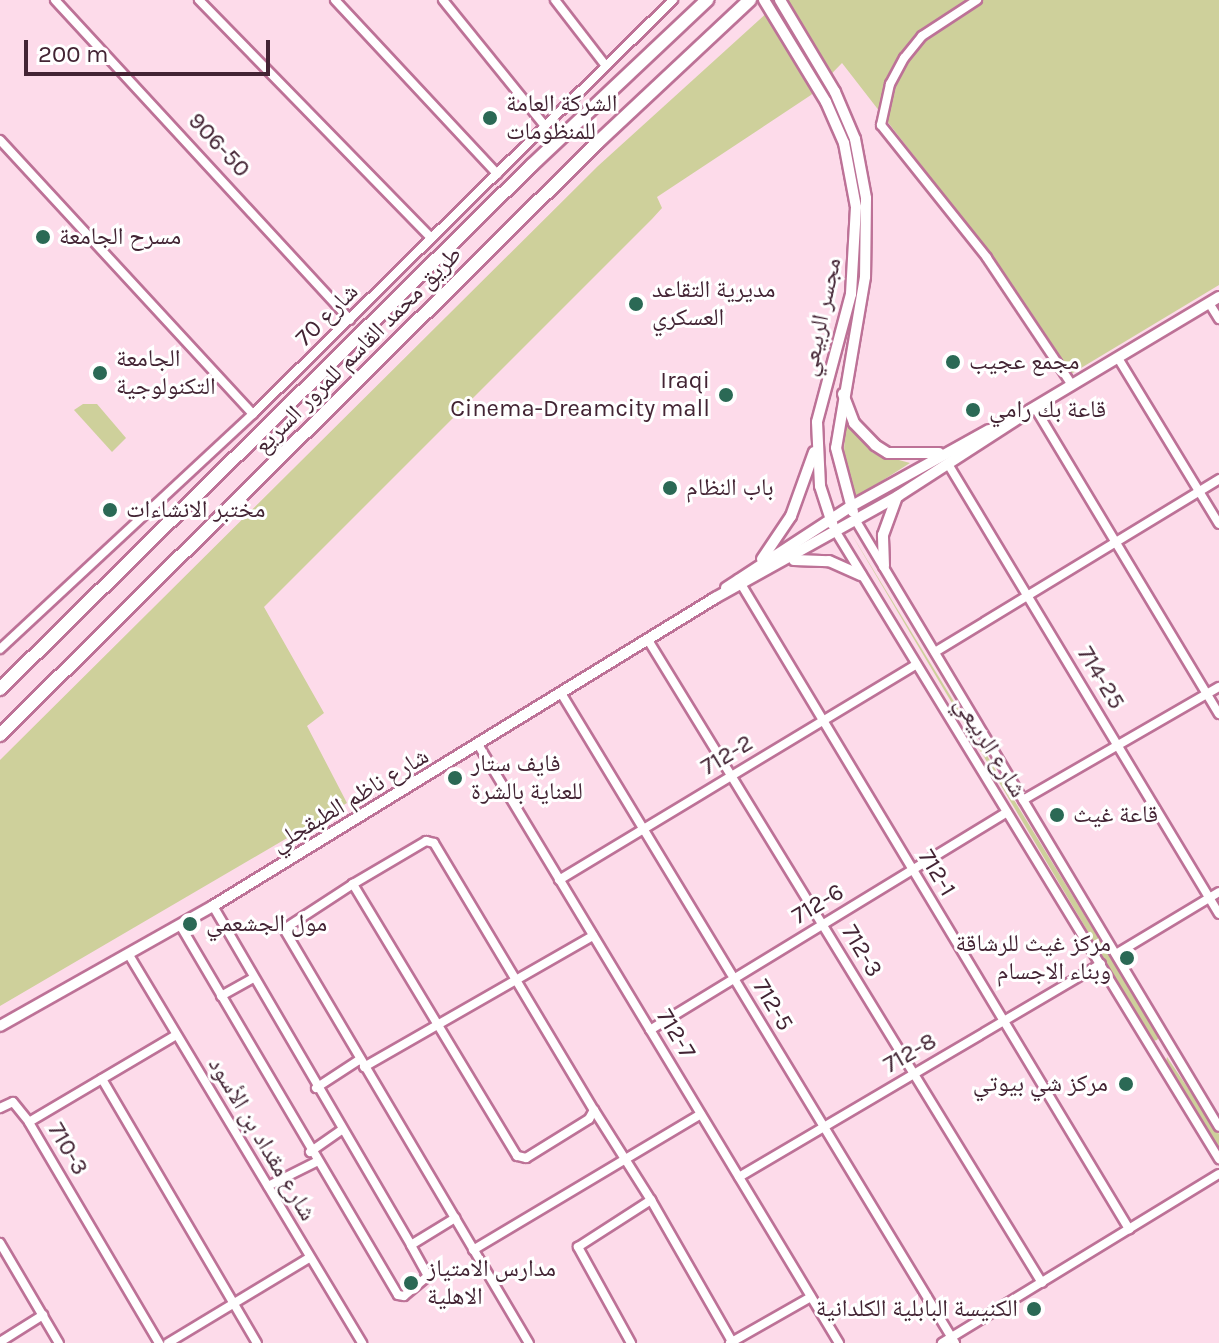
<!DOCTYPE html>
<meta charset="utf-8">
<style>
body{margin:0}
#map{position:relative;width:1219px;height:1343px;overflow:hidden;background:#fddbea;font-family:Karla,"Noto Naskh Arabic",sans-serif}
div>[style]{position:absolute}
.green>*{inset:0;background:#ced09b}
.roads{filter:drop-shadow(2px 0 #bd7297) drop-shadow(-2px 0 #bd7297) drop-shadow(0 2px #bd7297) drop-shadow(0 -2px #bd7297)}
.minor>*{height:8px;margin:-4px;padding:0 4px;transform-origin:4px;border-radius:4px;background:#fff}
.major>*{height:10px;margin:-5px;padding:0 5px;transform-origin:5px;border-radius:5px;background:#fff}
.highway>*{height:12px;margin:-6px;padding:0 6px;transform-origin:6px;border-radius:6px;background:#fff}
.dots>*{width:22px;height:22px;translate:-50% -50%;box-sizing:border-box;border:4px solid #fff;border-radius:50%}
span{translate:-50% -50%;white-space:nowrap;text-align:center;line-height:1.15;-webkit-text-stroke:6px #fff;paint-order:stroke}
.poi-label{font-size:24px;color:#432434}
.left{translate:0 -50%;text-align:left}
.right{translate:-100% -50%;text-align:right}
.street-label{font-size:24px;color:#432434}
.scale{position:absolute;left:24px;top:40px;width:246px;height:36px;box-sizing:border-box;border:4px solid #432434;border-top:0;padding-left:10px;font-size:24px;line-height:28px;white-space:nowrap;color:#432434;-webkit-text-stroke:6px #fff;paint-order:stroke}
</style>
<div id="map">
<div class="green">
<div style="clip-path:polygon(781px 0,1219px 0,1219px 285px,1071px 374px,994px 259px,842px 63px,811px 95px,657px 197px,662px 208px,652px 219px,264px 607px,324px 713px,307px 726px,347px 803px,0 1006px,0 760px,598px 166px)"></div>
<div style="clip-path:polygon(83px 404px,97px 404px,126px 438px,112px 452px,74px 410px)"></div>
<div style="clip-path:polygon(845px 423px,873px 453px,910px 463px,855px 498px,844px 453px)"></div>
<div style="clip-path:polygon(849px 530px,1159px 1037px,1157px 1040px,1153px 1041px)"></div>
<div style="clip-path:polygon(1167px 1057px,1219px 1134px,1219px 1150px,1166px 1061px)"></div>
</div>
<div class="roads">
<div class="minor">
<div style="left:55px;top:0;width:435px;rotate:47.3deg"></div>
<div style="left:199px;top:0;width:332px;rotate:45.7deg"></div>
<div style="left:335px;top:0;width:238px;rotate:47deg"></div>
<div style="left:443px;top:0;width:162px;rotate:51deg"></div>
<div style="left:555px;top:0;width:83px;rotate:52.3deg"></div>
<div style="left:977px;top:0;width:66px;rotate:146.8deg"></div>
<div style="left:922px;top:36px;width:28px;rotate:129deg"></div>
<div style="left:904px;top:58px;width:30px;rotate:118deg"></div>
<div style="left:890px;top:84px;width:42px;rotate:102.4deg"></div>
<div style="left:881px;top:125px;width:170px;rotate:51.4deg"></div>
<div style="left:987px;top:258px;width:153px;rotate:56.2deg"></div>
<div style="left:0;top:140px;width:373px;rotate:47.3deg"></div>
<div style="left:1209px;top:303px;width:19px;rotate:58deg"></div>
<div style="left:1118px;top:358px;width:194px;rotate:58.7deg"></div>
<div style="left:1035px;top:408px;width:357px;rotate:59deg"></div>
<div style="left:948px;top:464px;width:525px;rotate:58.94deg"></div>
<div style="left:856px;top:521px;width:706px;rotate:59.08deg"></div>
<div style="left:836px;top:532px;width:735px;rotate:58.58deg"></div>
<div style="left:738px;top:579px;width:759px;rotate:58.97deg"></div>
<div style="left:648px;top:640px;width:754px;rotate:58.5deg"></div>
<div style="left:0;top:649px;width:345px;rotate:-42.9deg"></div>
<div style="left:253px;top:414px;width:590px;rotate:-44.59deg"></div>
<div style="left:935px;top:652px;width:333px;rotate:-31.3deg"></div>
<div style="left:561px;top:693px;width:760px;rotate:58.78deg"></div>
<div style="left:479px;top:746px;width:697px;rotate:58.91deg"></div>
<div style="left:1023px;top:800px;width:226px;rotate:-30deg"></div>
<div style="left:559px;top:880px;width:417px;rotate:-31.1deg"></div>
<div style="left:353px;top:884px;width:85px;rotate:-30.5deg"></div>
<div style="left:426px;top:841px;width:8px;rotate:14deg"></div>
<div style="left:434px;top:843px;width:311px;rotate:59.1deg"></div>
<div style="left:594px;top:1110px;width:10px;rotate:119deg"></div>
<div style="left:589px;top:1119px;width:74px;rotate:148.2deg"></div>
<div style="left:526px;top:1158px;width:9px;rotate:-167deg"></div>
<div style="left:517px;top:1156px;width:318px;rotate:-121.1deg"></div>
<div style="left:353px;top:884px;width:82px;rotate:146.9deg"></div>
<div style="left:284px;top:929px;width:481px;rotate:59.4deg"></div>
<div style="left:213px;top:906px;width:393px;rotate:59.7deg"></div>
<div style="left:411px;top:1245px;width:52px;rotate:-31.5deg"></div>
<div style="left:180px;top:925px;width:429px;rotate:59.5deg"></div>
<div style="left:398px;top:1295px;width:6px;rotate:9deg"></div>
<div style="left:404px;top:1296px;width:31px;rotate:-40deg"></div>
<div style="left:428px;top:1276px;width:35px;rotate:-119deg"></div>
<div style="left:1116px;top:954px;width:120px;rotate:-31deg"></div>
<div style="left:129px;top:955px;width:453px;rotate:59deg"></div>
<div style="left:221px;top:996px;width:37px;rotate:-29deg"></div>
<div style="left:650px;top:1030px;width:418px;rotate:-31.4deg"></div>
<div style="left:364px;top:1067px;width:264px;rotate:-29.8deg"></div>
<div style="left:102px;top:1079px;width:306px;rotate:59.6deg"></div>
<div style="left:316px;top:1088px;width:51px;rotate:-33.1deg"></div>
<div style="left:0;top:1108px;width:14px;rotate:-25deg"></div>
<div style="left:13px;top:1102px;width:26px;rotate:51deg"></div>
<div style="left:594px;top:1110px;width:107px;rotate:57.7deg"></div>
<div style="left:310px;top:1152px;width:38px;rotate:-35deg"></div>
<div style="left:739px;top:1177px;width:420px;rotate:-30.5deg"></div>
<div style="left:268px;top:1186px;width:54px;rotate:-26.6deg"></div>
<div style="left:0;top:1243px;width:116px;rotate:59.5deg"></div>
<div style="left:473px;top:1250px;width:265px;rotate:-30.8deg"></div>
<div style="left:0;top:1342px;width:51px;rotate:-32.1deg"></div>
<div style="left:159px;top:1343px;width:256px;rotate:-120.5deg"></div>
<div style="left:29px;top:1122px;width:171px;rotate:-30.6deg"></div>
<div style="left:168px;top:1343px;width:165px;rotate:-31.1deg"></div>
<div style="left:631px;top:1343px;width:110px;rotate:-118.9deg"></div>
<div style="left:578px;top:1247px;width:87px;rotate:-32.8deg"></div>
<div style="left:651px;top:1200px;width:165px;rotate:60.2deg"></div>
<div style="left:730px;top:1343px;width:93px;rotate:-29.6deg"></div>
<div style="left:942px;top:1343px;width:324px;rotate:-31.4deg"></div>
</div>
<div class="major">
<div style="left:764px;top:0;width:119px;rotate:58.7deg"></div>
<div style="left:826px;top:102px;width:45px;rotate:66.3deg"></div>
<div style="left:844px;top:143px;width:65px;rotate:79.4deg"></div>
<div style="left:856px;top:207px;width:87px;rotate:93.3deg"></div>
<div style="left:851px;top:294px;width:132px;rotate:104.9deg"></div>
<div style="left:817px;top:422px;width:64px;rotate:87.3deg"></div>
<div style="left:820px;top:486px;width:40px;rotate:72deg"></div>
<div style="left:780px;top:0;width:107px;rotate:59.1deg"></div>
<div style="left:835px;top:92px;width:51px;rotate:66.9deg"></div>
<div style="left:855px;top:139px;width:60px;rotate:79.4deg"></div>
<div style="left:866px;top:198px;width:79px;rotate:90.7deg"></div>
<div style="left:865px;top:277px;width:173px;rotate:99.6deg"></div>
<div style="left:836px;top:448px;width:66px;rotate:75.1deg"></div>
<div style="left:843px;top:394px;width:31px;rotate:69deg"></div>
<div style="left:854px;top:423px;width:30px;rotate:46deg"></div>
<div style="left:875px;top:445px;width:15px;rotate:32deg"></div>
<div style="left:888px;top:453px;width:51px"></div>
<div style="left:1025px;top:413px;width:226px;rotate:-30.9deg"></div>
<div style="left:762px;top:559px;width:52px;rotate:-56deg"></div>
<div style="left:791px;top:516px;width:68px;rotate:-70.2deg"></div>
<div style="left:794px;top:560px;width:35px;rotate:2deg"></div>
<div style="left:829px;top:561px;width:35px;rotate:24deg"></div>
<div style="left:884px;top:566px;width:31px;rotate:-92deg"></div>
<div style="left:883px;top:535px;width:38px;rotate:-70deg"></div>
<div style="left:726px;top:588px;width:148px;rotate:-33.2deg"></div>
<div style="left:850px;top:507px;width:159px;rotate:-29deg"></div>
<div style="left:0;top:1026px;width:244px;rotate:-29.4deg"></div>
<div style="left:213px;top:906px;width:589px;rotate:-31.53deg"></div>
<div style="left:715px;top:598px;width:210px;rotate:-29.1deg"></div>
<div style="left:898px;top:496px;width:158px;rotate:-32.9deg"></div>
</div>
<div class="highway">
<div style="left:0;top:689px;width:747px;rotate:-44.57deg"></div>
<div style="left:532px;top:165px;width:241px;rotate:-43.3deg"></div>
<div style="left:0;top:735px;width:842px;rotate:-44.76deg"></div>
<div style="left:598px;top:142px;width:208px;rotate:-43.1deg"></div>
</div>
</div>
<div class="dots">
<div style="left:490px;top:118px;background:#2b6955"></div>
<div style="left:43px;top:237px;background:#2b6955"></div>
<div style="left:636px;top:304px;background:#2b6955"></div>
<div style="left:953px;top:362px;background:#2b6955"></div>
<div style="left:100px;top:373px;background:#2b6955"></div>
<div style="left:726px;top:395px;background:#2b6955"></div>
<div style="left:973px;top:410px;background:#2b6955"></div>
<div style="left:670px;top:488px;background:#2b6955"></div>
<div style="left:110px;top:510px;background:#2b6955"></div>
<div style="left:455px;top:778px;background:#2b6955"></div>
<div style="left:1057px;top:815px;background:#2b6955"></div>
<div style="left:190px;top:924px;background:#2b6955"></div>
<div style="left:1127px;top:958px;background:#2b6955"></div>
<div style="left:1126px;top:1084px;background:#2b6955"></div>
<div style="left:411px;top:1283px;background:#2b6955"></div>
<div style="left:1034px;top:1309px;background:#2b6955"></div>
</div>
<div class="poi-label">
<span class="left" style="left:506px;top:118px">الشركة العامة<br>للمنظومات</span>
<span class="left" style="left:59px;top:237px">مسرح الجامعة</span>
<span class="left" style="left:652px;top:304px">مديرية التقاعد<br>العسكري</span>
<span class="left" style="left:116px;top:373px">الجامعة<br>التكنولوجية</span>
<span class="left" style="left:969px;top:362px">مجمع عجيب</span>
<span class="right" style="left:710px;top:395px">Iraqi<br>Cinema-Dreamcity mall</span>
<span class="left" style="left:989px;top:410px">قاعة بك رامي</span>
<span class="left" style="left:686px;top:488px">باب النظام</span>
<span class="left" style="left:126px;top:510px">مختبر الانشاءات</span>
<span class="left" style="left:471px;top:778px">فايف ستار<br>للعناية بالشرة</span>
<span class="left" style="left:1073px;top:815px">قاعة غيث</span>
<span class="left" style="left:206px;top:924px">مول الجشعمي</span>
<span class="right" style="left:1111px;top:958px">مركز غيث للرشاقة<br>وبناء الاجسام</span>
<span class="right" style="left:1108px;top:1084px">مركز شي بيوتي</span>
<span class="left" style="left:427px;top:1283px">مدارس الامتياز<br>الاهلية</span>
<span class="right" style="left:1018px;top:1309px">الكنيسة البابلية الكلدانية</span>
</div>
<div class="street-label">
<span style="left:219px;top:145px;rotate:47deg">906-50</span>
<span style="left:327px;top:315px;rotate:-45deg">شارع 70</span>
<span style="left:821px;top:317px;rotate:-78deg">مجسر الربيعي</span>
<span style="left:358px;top:350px;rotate:-45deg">طريق محمد القاسم للمرور السريع</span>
<span style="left:1101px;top:678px;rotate:59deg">714-25</span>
<span style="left:990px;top:747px;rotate:58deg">شارع الربيعي</span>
<span style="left:727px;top:755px;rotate:-31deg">712-2</span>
<span style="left:350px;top:800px;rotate:-31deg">شارع ناظم الطبقجلي</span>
<span style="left:937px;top:873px;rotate:59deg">712-1</span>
<span style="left:818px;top:904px;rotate:-31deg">712-6</span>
<span style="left:862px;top:951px;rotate:59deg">712-3</span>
<span style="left:773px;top:1005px;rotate:59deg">712-5</span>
<span style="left:676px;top:1034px;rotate:59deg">712-7</span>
<span style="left:910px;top:1053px;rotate:-30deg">712-8</span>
<span style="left:262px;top:1139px;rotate:59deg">شارع مقداد بن الأسود</span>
<span style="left:68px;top:1149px;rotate:60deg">710-3</span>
</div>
<div class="scale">200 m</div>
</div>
